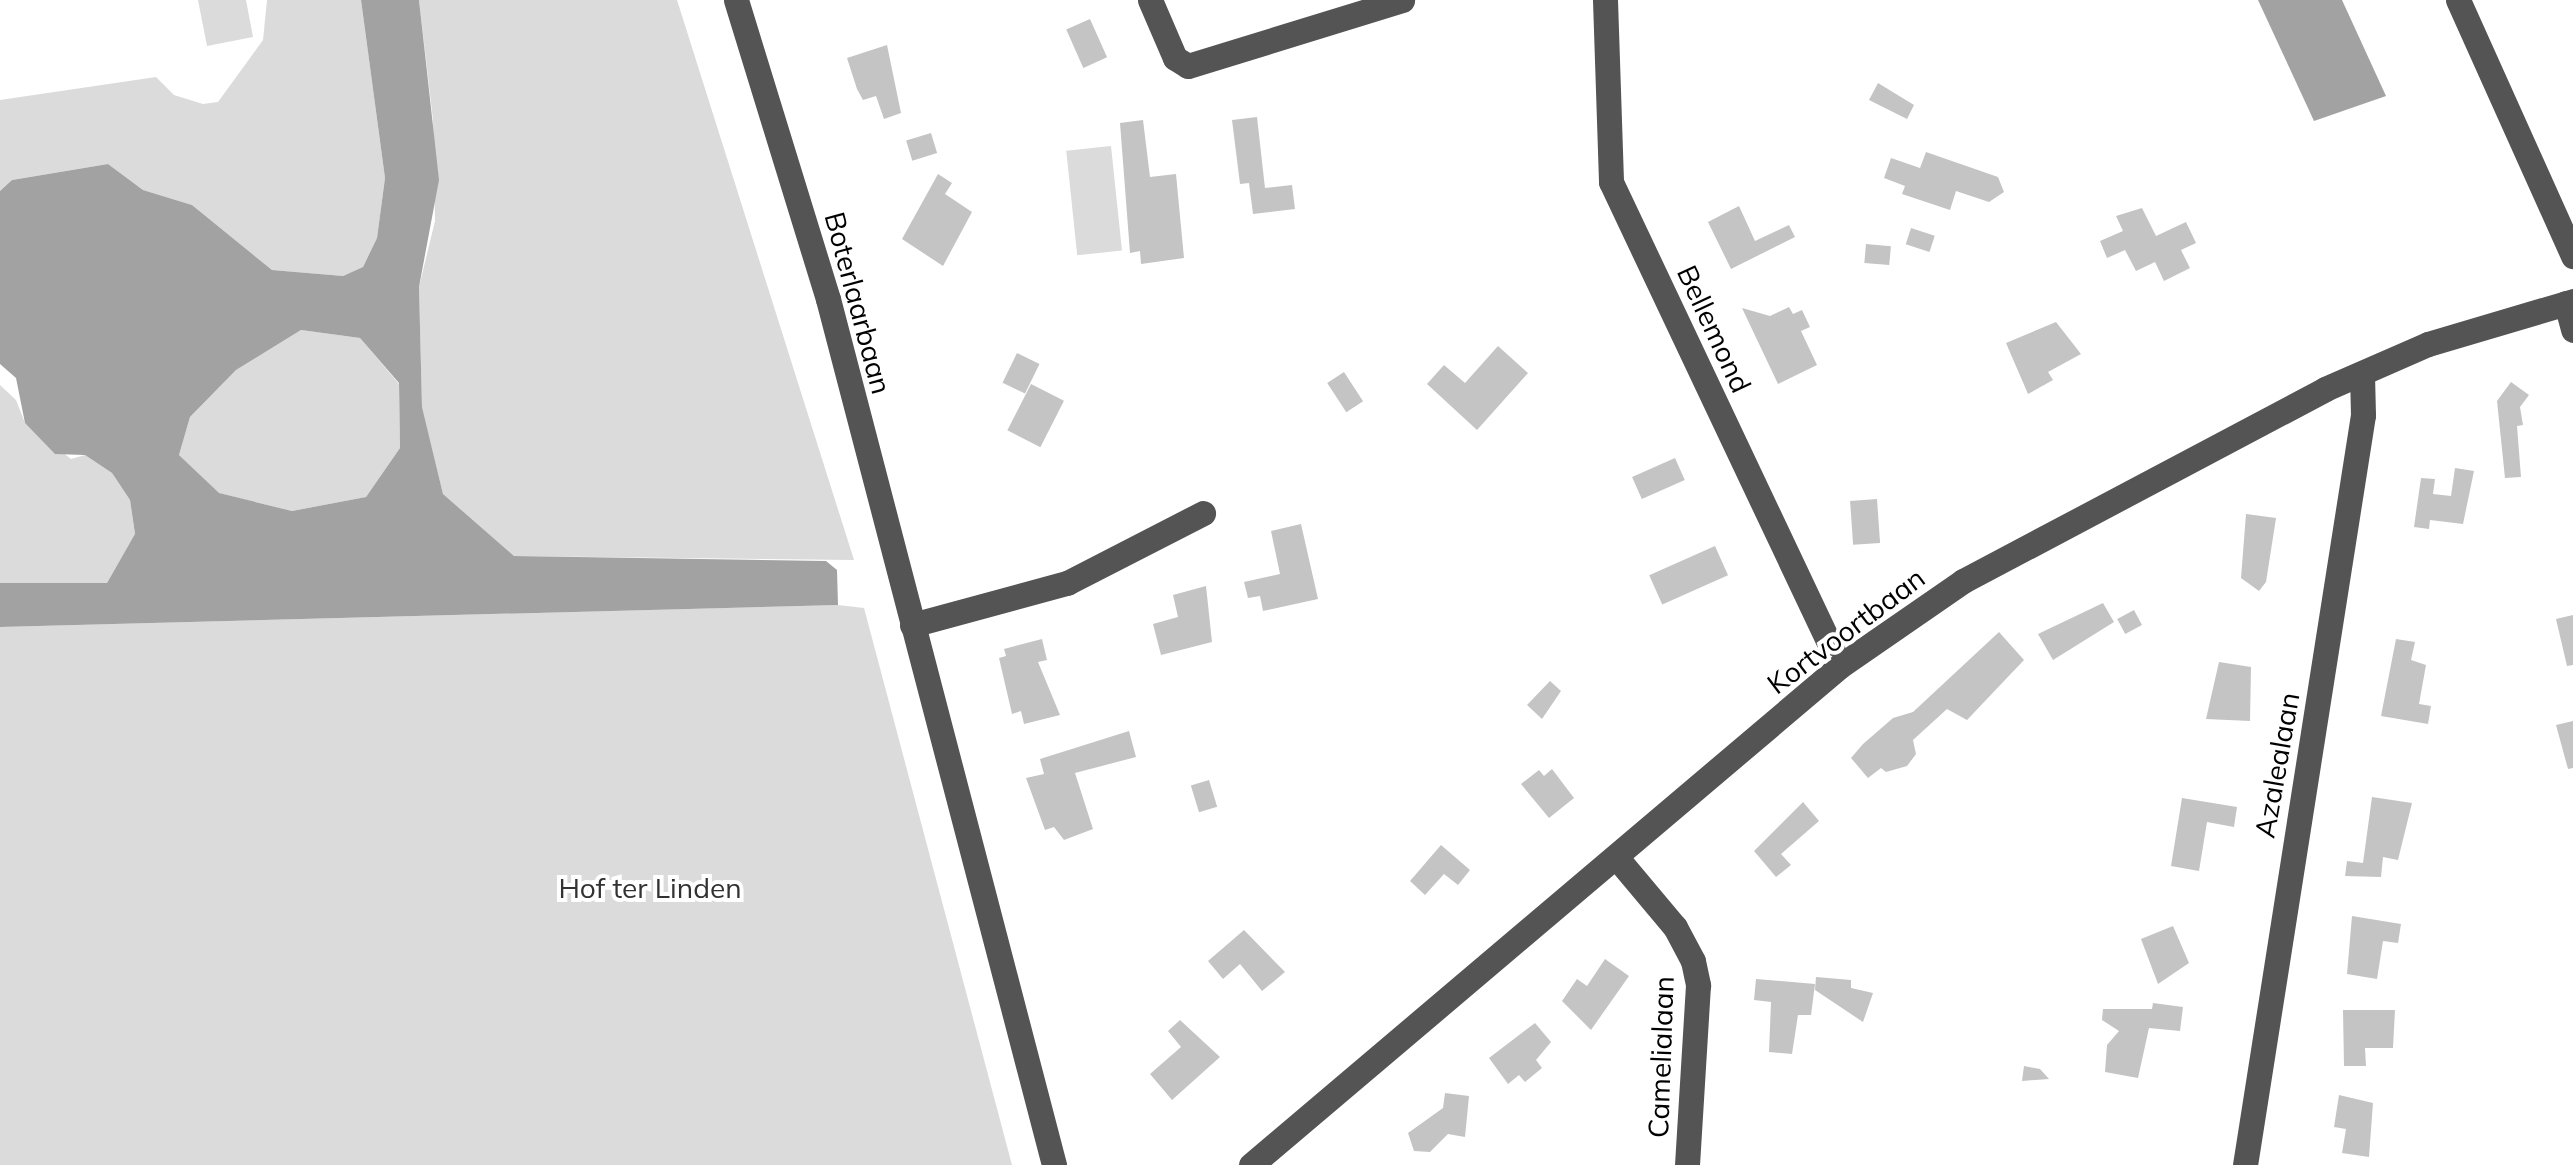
<!DOCTYPE html>
<style>
body{margin:0}
#map{position:relative;width:2573px;height:1165px;overflow:hidden;background:#fff;font-family:Mulish,sans-serif}
div>[style]{position:absolute}
.green>*{inset:0;background:#dbdbdb;transform-origin:0 0}
.water>*{inset:0;background:#a2a2a2}
.building>*{inset:0;background:#c4c4c4;transform-origin:0 0}
.minor>*{height:25px;margin:-12.5px;padding:0 12.5px;transform-origin:12.5px;border-radius:12.5px;background:#545454}
span{translate:-50% -50%;white-space:nowrap;text-align:center;line-height:1.15;-webkit-text-stroke:8px #fff;paint-order:stroke}
.street-label{font-size:28px;color:#000}
.park-label{font-size:28px;color:#323232}
</style>
<div id="map">
<div class="green">
<div style="clip-path:polygon(198px 0,246px 0,253px 37px,207px 46px)"></div>
<div style="clip-path:polygon(267px 0,361px 0,385px 178px,377px 238px,363px 267px,343px 276px,272px 270px,192px 205px,143px 190px,108px 164px,12px 180px,0 191px,0 100px,156px 77px,174px 95px,203px 104px,218px 102px,263px 40px)"></div>
<div style="clip-path:polygon(419px 0,677px 0,854px 560px,514px 556px,443px 494px,422px 408px,419px 287px,435px 221px,433px 120px)"></div>
<div style="left:1111px;top:146px;width:105px;height:45px;rotate:84deg"></div>
<div style="clip-path:polygon(301px 330px,360px 338px,399px 384px,400px 448px,366px 497px,292px 511px,218px 493px,179px 455px,190px 417px,236px 370px)"></div>
<div style="clip-path:polygon(0 385px,16px 400px,25px 423px,71px 459px,85px 455px,112px 473px,130px 500px,135px 535px,107px 583px,0 583px)"></div>
<div style="clip-path:polygon(838px 605px,864px 608px,1012px 1165px,0 1165px,0 627px)"></div>
</div>
<div class="water">
<div style="clip-path:polygon(evenodd,361px 0,419px 0,439px 180px,419px 287px,422px 407px,443px 494px,514px 556px,826px 561px,837px 570px,838px 605px,0 627px,0 583px,107px 583px,135px 534px,130px 500px,112px 473px,85px 455px,55px 454px,25px 423px,16px 378px,0 364px,0 191px,12px 180px,108px 164px,143px 190px,192px 205px,272px 270px,343px 276px,363px 267px,377px 238px,385px 178px,361px 0,301px 330px,360px 338px,399px 383px,400px 448px,366px 497px,292px 511px,219px 493px,179px 455px,190px 417px,236px 370px,301px 330px)"></div>
<div style="clip-path:polygon(2258px 0,2342px 0,2386px 96px,2314px 121px)"></div>
</div>
<div class="building">
<div style="left:1090px;top:19px;width:42px;height:26px;rotate:66deg"></div>
<div style="clip-path:polygon(887px 45px,901px 113px,884px 119px,876px 96px,863px 100px,857px 89px,847px 58px)"></div>
<div style="clip-path:polygon(1878px 83px,1914px 105px,1907px 119px,1869px 100px)"></div>
<div style="clip-path:polygon(1257px 117px,1265px 188px,1292px 185px,1295px 209px,1253px 214px,1249px 183px,1240px 184px,1232px 120px)"></div>
<div style="clip-path:polygon(1143px 120px,1150px 177px,1176px 174px,1184px 258px,1141px 264px,1140px 251px,1130px 253px,1120px 123px)"></div>
<div style="left:931px;top:133px;width:21px;height:26px;rotate:73deg"></div>
<div style="clip-path:polygon(1926px 152px,1998px 177px,2004px 192px,1989px 202px,1956px 191px,1950px 210px,1902px 194px,1905px 186px,1884px 178px,1891px 158px,1920px 168px)"></div>
<div style="clip-path:polygon(938px 174px,952px 183px,945px 194px,972px 212px,943px 266px,902px 239px)"></div>
<div style="clip-path:polygon(1739px 206px,1755px 241px,1789px 225px,1795px 237px,1731px 269px,1708px 222px)"></div>
<div style="clip-path:polygon(2142px 208px,2156px 236px,2186px 222px,2196px 243px,2181px 250px,2190px 268px,2164px 281px,2155px 262px,2136px 271px,2125px 250px,2107px 258px,2100px 241px,2123px 231px,2116px 216px)"></div>
<div style="left:1911px;top:228px;width:25px;height:17px;rotate:18deg"></div>
<div style="left:1866px;top:244px;width:25px;height:19px;rotate:5deg"></div>
<div style="clip-path:polygon(1789px 307px,1793px 314px,1802px 310px,1810px 327px,1801px 331px,1817px 365px,1778px 384px,1742px 308px,1770px 316px)"></div>
<div style="clip-path:polygon(2056px 322px,2081px 354px,2048px 372px,2053px 380px,2028px 394px,2006px 343px)"></div>
<div style="clip-path:polygon(1498px 346px,1528px 373px,1477px 430px,1427px 384px,1444px 365px,1465px 383px)"></div>
<div style="left:1017px;top:353px;width:25px;height:33px;rotate:26deg"></div>
<div style="left:1344px;top:372px;width:35px;height:20px;rotate:57deg"></div>
<div style="clip-path:polygon(2511px 382px,2529px 395px,2520px 407px,2523px 425px,2517px 426px,2521px 477px,2505px 478px,2497px 401px)"></div>
<div style="left:1031px;top:384px;width:37px;height:52px;rotate:27deg"></div>
<div style="left:1675px;top:458px;width:24px;height:47px;rotate:66deg"></div>
<div style="clip-path:polygon(2455px 468px,2474px 471px,2463px 524px,2430px 520px,2429px 529px,2414px 527px,2421px 478px,2435px 479px,2433px 494px,2451px 496px)"></div>
<div style="left:1877px;top:499px;width:44px;height:27px;rotate:86deg"></div>
<div style="clip-path:polygon(2246px 514px,2276px 518px,2266px 582px,2259px 591px,2241px 578px)"></div>
<div style="clip-path:polygon(1301px 524px,1318px 599px,1263px 611px,1260px 596px,1248px 598px,1244px 582px,1280px 574px,1271px 531px)"></div>
<div style="left:1715px;top:546px;width:32px;height:72px;rotate:66deg"></div>
<div style="clip-path:polygon(1206px 586px,1212px 642px,1161px 655px,1153px 624px,1178px 617px,1173px 595px)"></div>
<div style="clip-path:polygon(2103px 603px,2114px 622px,2053px 660px,2038px 634px)"></div>
<div style="left:2134px;top:610px;width:17px;height:19px;rotate:62deg"></div>
<div style="clip-path:polygon(2573px 615px,2573px 665px,2567px 666px,2556px 619px)"></div>
<div style="clip-path:polygon(1999px 632px,2024px 660px,1967px 720px,1947px 709px,1913px 740px,1916px 754px,1907px 766px,1886px 772px,1881px 768px,1868px 778px,1851px 758px,1863px 744px,1893px 718px,1913px 712px)"></div>
<div style="clip-path:polygon(1042px 639px,1047px 660px,1038px 662px,1060px 715px,1024px 724px,1021px 711px,1012px 714px,999px 658px,1006px 656px,1004px 649px)"></div>
<div style="clip-path:polygon(2396px 639px,2415px 642px,2411px 660px,2426px 665px,2419px 704px,2431px 706px,2428px 724px,2381px 716px)"></div>
<div style="clip-path:polygon(2219px 662px,2251px 667px,2250px 721px,2206px 719px)"></div>
<div style="clip-path:polygon(1550px 681px,1561px 691px,1542px 719px,1527px 705px)"></div>
<div style="clip-path:polygon(2573px 721px,2573px 768px,2568px 769px,2556px 725px)"></div>
<div style="clip-path:polygon(1129px 731px,1136px 757px,1075px 773px,1093px 829px,1064px 840px,1054px 827px,1045px 830px,1026px 778px,1044px 774px,1040px 759px)"></div>
<div style="clip-path:polygon(1552px 769px,1574px 798px,1549px 818px,1521px 784px,1539px 770px,1544px 776px)"></div>
<div style="left:1209px;top:780px;width:28px;height:19px;rotate:73deg"></div>
<div style="clip-path:polygon(2372px 797px,2412px 803px,2398px 860px,2383px 857px,2381px 877px,2345px 876px,2347px 861px,2363px 863px)"></div>
<div style="clip-path:polygon(2182px 798px,2237px 807px,2234px 827px,2207px 822px,2199px 871px,2171px 866px)"></div>
<div style="clip-path:polygon(1803px 802px,1819px 821px,1781px 854px,1791px 865px,1776px 877px,1754px 851px)"></div>
<div style="clip-path:polygon(1441px 845px,1470px 870px,1458px 885px,1444px 874px,1425px 895px,1410px 881px)"></div>
<div style="clip-path:polygon(2352px 916px,2401px 924px,2398px 943px,2383px 941px,2377px 979px,2347px 974px)"></div>
<div style="clip-path:polygon(2173px 926px,2189px 963px,2158px 984px,2141px 939px)"></div>
<div style="clip-path:polygon(1244px 930px,1285px 972px,1262px 991px,1240px 964px,1223px 979px,1208px 961px)"></div>
<div style="clip-path:polygon(1605px 959px,1629px 976px,1591px 1030px,1562px 1001px,1577px 979px,1587px 986px)"></div>
<div style="clip-path:polygon(1816px 977px,1851px 980px,1851px 988px,1873px 993px,1863px 1022px,1815px 990px)"></div>
<div style="clip-path:polygon(1756px 979px,1815px 984px,1811px 1015px,1798px 1015px,1792px 1054px,1769px 1052px,1771px 1002px,1754px 1000px)"></div>
<div style="clip-path:polygon(2153px 1003px,2183px 1007px,2180px 1031px,2149px 1028px,2138px 1078px,2105px 1072px,2107px 1045px,2119px 1031px,2102px 1020px,2103px 1009px,2152px 1009px)"></div>
<div style="clip-path:polygon(2343px 1010px,2395px 1010px,2393px 1048px,2365px 1048px,2366px 1066px,2344px 1066px)"></div>
<div style="clip-path:polygon(1180px 1020px,1220px 1057px,1172px 1100px,1150px 1074px,1181px 1047px,1168px 1031px)"></div>
<div style="clip-path:polygon(1535px 1023px,1551px 1042px,1536px 1060px,1542px 1068px,1525px 1082px,1519px 1075px,1508px 1084px,1489px 1058px)"></div>
<div style="clip-path:polygon(2024px 1066px,2040px 1069px,2049px 1079px,2022px 1081px)"></div>
<div style="clip-path:polygon(1445px 1093px,1469px 1096px,1465px 1137px,1448px 1134px,1430px 1152px,1414px 1151px,1408px 1133px,1443px 1108px)"></div>
<div style="clip-path:polygon(2339px 1095px,2373px 1103px,2369px 1157px,2342px 1153px,2346px 1129px,2334px 1127px)"></div>
</div>
<div class="minor">
<div style="left:736px;top:0;width:313px;rotate:72.9deg"></div>
<div style="left:828px;top:299px;width:895px;rotate:75.37deg"></div>
<div style="left:1150px;top:0;width:63px;rotate:66.7deg"></div>
<div style="left:1175px;top:58px;width:15px;rotate:32deg"></div>
<div style="left:1188px;top:66px;width:224px;rotate:-17.1deg"></div>
<div style="left:1605px;top:0;width:182px;rotate:88.1deg"></div>
<div style="left:1611px;top:182px;width:535px;rotate:64.68deg"></div>
<div style="left:2458px;top:0;width:281px;rotate:65.8deg"></div>
<div style="left:2566px;top:303px;width:28px;rotate:75deg"></div>
<div style="left:912px;top:625px;width:161px;rotate:-15.2deg"></div>
<div style="left:1067px;top:583px;width:153px;rotate:-27.2deg"></div>
<div style="left:1617px;top:858px;width:90px;rotate:50deg"></div>
<div style="left:1675px;top:927px;width:38px;rotate:62deg"></div>
<div style="left:1693px;top:961px;width:25px;rotate:78deg"></div>
<div style="left:1698px;top:985px;width:180px;rotate:93.5deg"></div>
<div style="left:1251px;top:1165px;width:772px;rotate:-40.27deg"></div>
<div style="left:1840px;top:666px;width:150px;rotate:-34.6deg"></div>
<div style="left:1963px;top:581px;width:410px;rotate:-27.9deg"></div>
<div style="left:2325px;top:389px;width:112px;rotate:-23.6deg"></div>
<div style="left:2428px;top:344px;width:151px;rotate:-16.5deg"></div>
<div style="left:2245px;top:1165px;width:759px;rotate:-81.06deg"></div>
<div style="left:2363px;top:415px;width:41px;rotate:-91.4deg"></div>
</div>
<div class="street-label">
<span style="left:858px;top:303px;rotate:75deg">Boterlaarbaan</span>
<span style="left:1714px;top:329px;rotate:65deg">Bellemond</span>
<span style="left:1846px;top:631px;rotate:-37deg">Kortvoortbaan</span>
<span style="left:2277px;top:765px;rotate:-80deg">Azalealaan</span>
<span style="left:1661px;top:1057px;rotate:-88deg">Camelialaan</span>
</div>
<div class="park-label">
<span style="left:650px;top:888px">Hof ter Linden</span>
</div>
</div>
